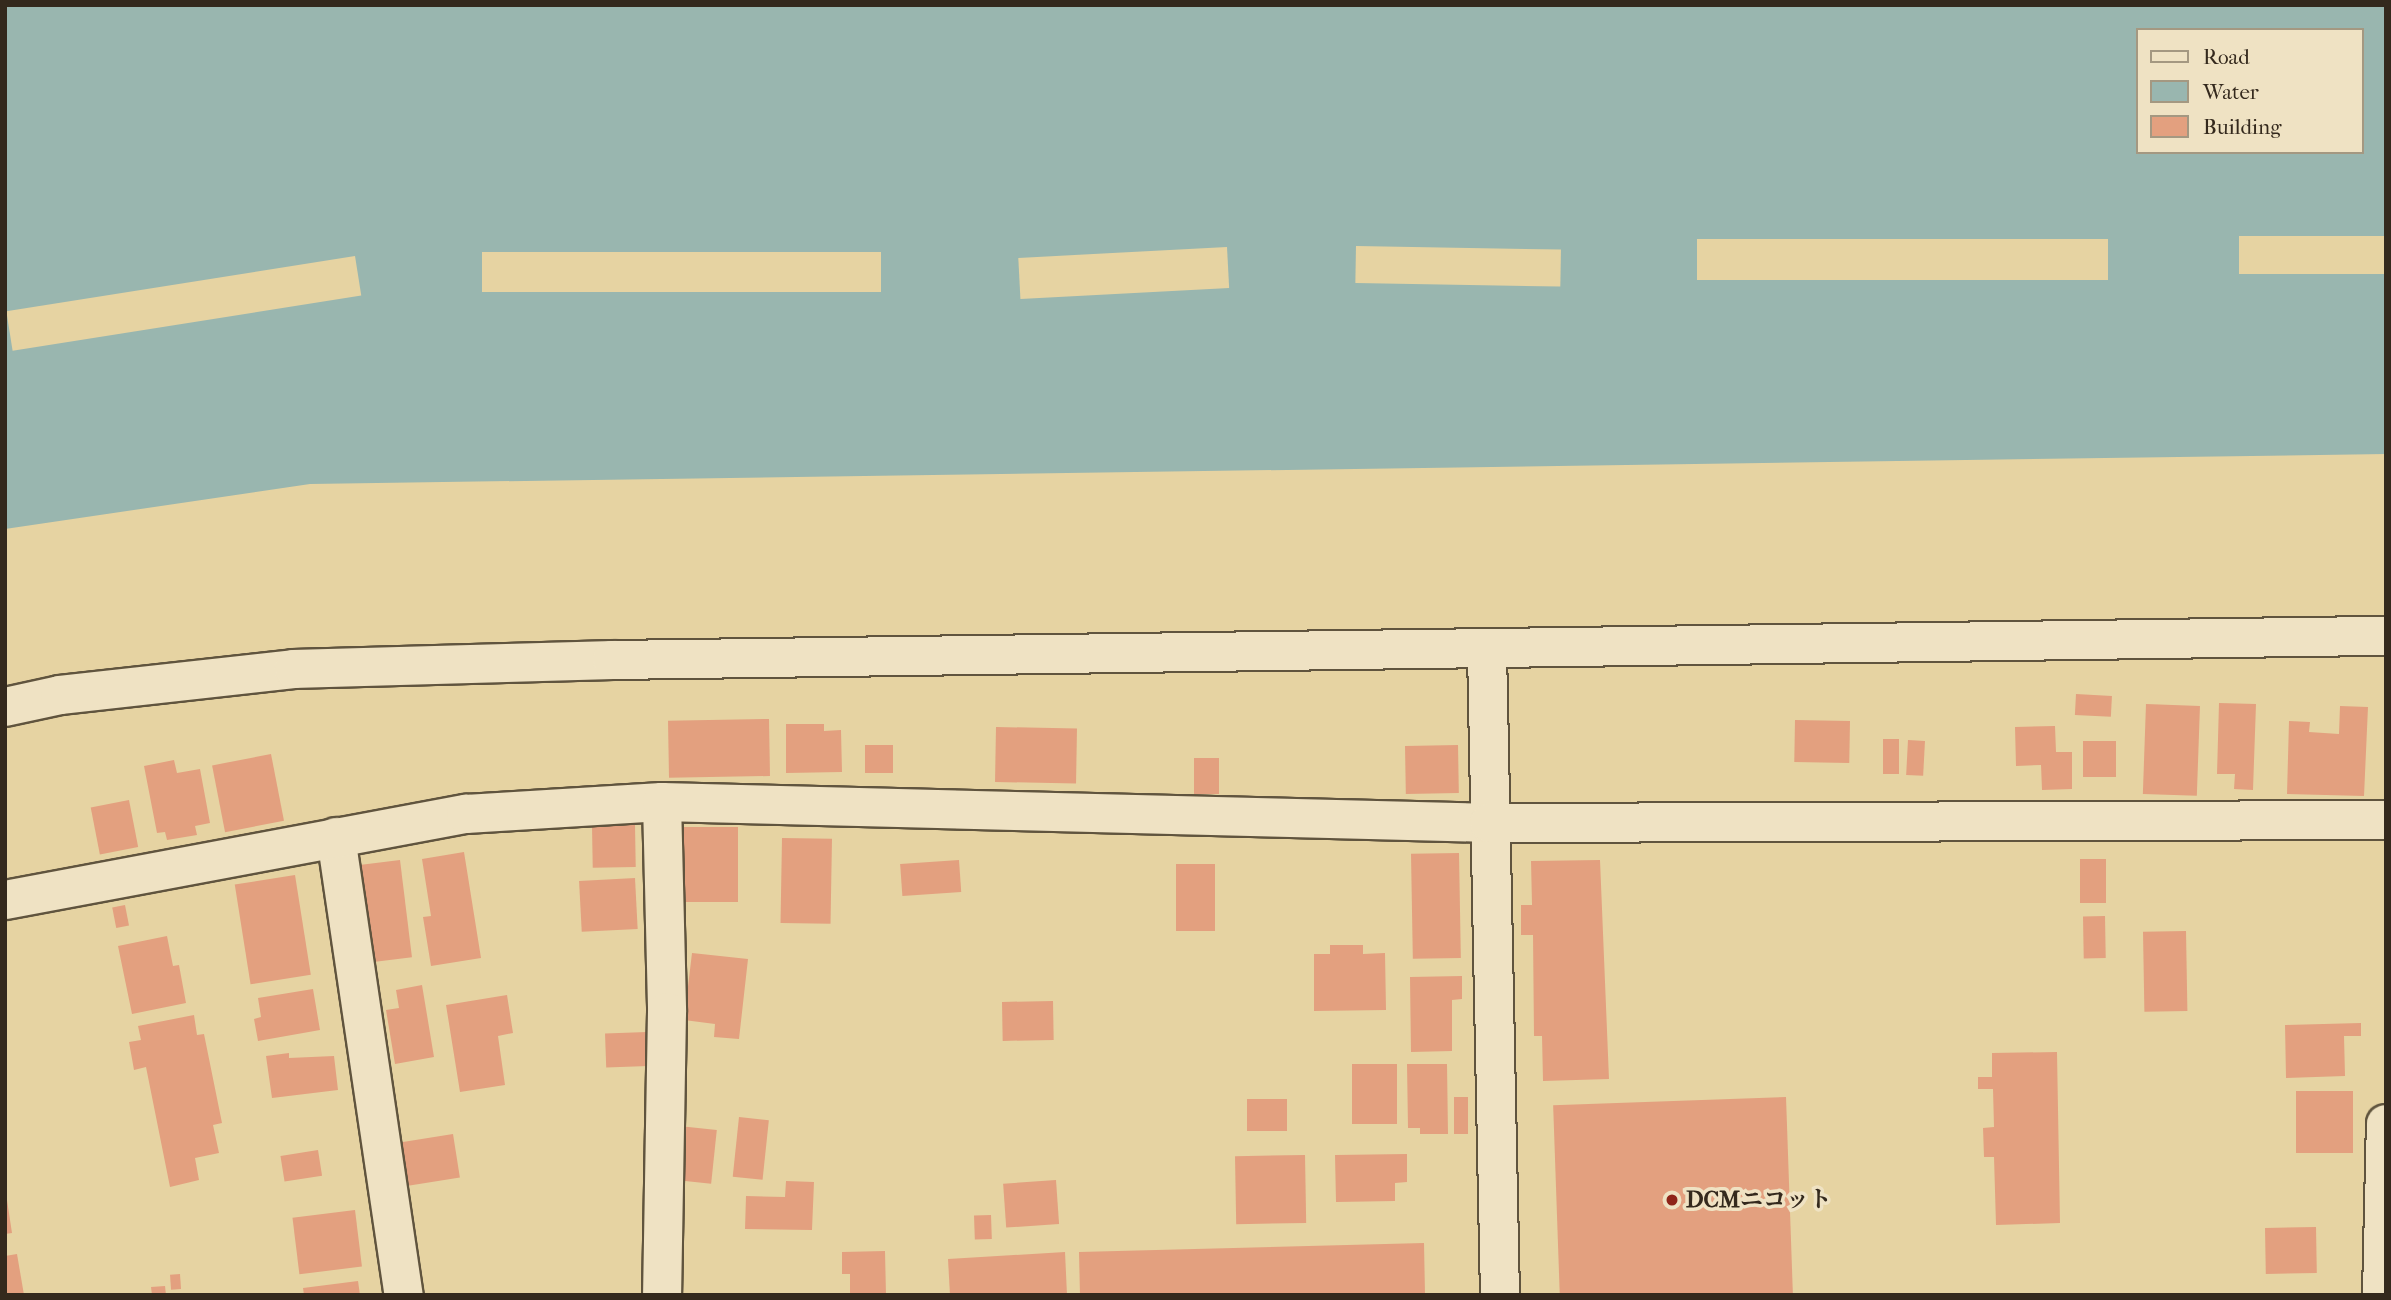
<!DOCTYPE html>
<meta charset="utf-8">
<style>
body{margin:0}
#map{position:relative;width:2391px;height:1300px;overflow:hidden;background:#e6d3a2;font-family:"IM FELL French Canon","Noto Serif JP",serif}
div>[style]{position:absolute}
.water>*{inset:0;background:#99b6af}
.pier>*{inset:0;background:#e6d3a2;transform-origin:0 0}
.building>*{inset:0;background:#e3a07f;transform-origin:0 0}
.roads{filter:drop-shadow(2px 0 #60543e) drop-shadow(-2px 0 #60543e) drop-shadow(0 2px #60543e) drop-shadow(0 -2px #60543e)}
.street>*{height:38px;margin:-19px;padding:0 19px;transform-origin:19px;border-radius:19px;background:#efe2c3}
.secondary>*{height:38px;margin:-19px;padding:0 19px;transform-origin:19px;border-radius:19px;background:#efe2c3}
.dots>*{width:19px;height:19px;translate:-50% -50%;box-sizing:border-box;border:4px solid #efe2c3;border-radius:50%}
span{translate:-50% -50%;white-space:nowrap;text-align:center;line-height:1.15;-webkit-text-stroke:7px #efe2c3;paint-order:stroke}
.poi-label{font-size:23px;color:#34291d;font-weight:700}
.left{translate:0 -50%;text-align:left}
.frame{position:absolute;inset:0;border:7px solid #34291d;pointer-events:none}
.legend{position:absolute;left:2136px;top:28px;width:228px;height:126px;box-sizing:border-box;background:#efe2c3;border:2px solid #a49881;margin:0;padding:9px 12px;list-style:none;font-size:21px;color:#34291d}
.legend li{display:flex;align-items:center;gap:14px;height:35px}
.legend b{width:35px;border:2px solid #a49881}
</style>
<div id="map">
<div class="water">
<div style="clip-path:polygon(evenodd,5px 5px,2386px 5px,2386px 454px,310px 484px,5px 529px,5px 5px,2137px 30px,2361px 30px,2361px 152px,2137px 152px,2137px 30px)"></div>
</div>
<div class="pier">
<div style="left:2239px;top:236px;width:147px;height:38px"></div>
<div style="left:1697px;top:239px;width:411px;height:41px"></div>
<div style="left:1356px;top:246px;width:205px;height:37px;rotate:1deg"></div>
<div style="left:1227px;top:247px;width:41px;height:209px;rotate:87deg"></div>
<div style="left:881px;top:252px;width:40px;height:399px;rotate:90deg"></div>
<div style="left:355px;top:256px;width:40px;height:353px;rotate:81deg"></div>
</div>
<div class="building">
<div style="left:2076px;top:694px;width:36px;height:21px;rotate:3deg"></div>
<div style="clip-path:polygon(2219px 703px,2256px 704px,2253px 790px,2234px 789px,2235px 774px,2217px 774px)"></div>
<div style="left:2146px;top:704px;width:54px;height:90px;rotate:2deg"></div>
<div style="clip-path:polygon(2340px 706px,2368px 707px,2364px 796px,2287px 794px,2289px 721px,2310px 722px,2309px 732px,2339px 734px)"></div>
<div style="left:769px;top:719px;width:57px;height:101px;rotate:89deg"></div>
<div style="left:1795px;top:720px;width:55px;height:42px;rotate:1deg"></div>
<div style="clip-path:polygon(786px 724px,824px 724px,824px 731px,841px 730px,842px 772px,786px 773px)"></div>
<div style="clip-path:polygon(2055px 726px,2056px 752px,2072px 752px,2072px 789px,2042px 790px,2041px 765px,2016px 766px,2015px 727px)"></div>
<div style="left:996px;top:727px;width:81px;height:55px;rotate:1deg"></div>
<div style="left:1883px;top:739px;width:16px;height:35px"></div>
<div style="left:1908px;top:740px;width:17px;height:35px;rotate:3deg"></div>
<div style="left:2083px;top:741px;width:33px;height:36px"></div>
<div style="left:865px;top:745px;width:28px;height:28px"></div>
<div style="left:1458px;top:745px;width:48px;height:53px;rotate:89deg"></div>
<div style="left:271px;top:754px;width:68px;height:60px;rotate:79deg"></div>
<div style="left:1194px;top:758px;width:25px;height:36px"></div>
<div style="clip-path:polygon(174px 760px,177px 773px,200px 769px,210px 823px,195px 826px,197px 835px,167px 840px,165px 832px,157px 833px,144px 766px)"></div>
<div style="left:129px;top:800px;width:48px;height:39px;rotate:79deg"></div>
<div style="left:635px;top:825px;width:42px;height:43px;rotate:89deg"></div>
<div style="left:678px;top:827px;width:60px;height:75px"></div>
<div style="left:782px;top:838px;width:50px;height:85px;rotate:1deg"></div>
<div style="clip-path:polygon(464px 852px,481px 958px,431px 966px,423px 917px,431px 916px,422px 859px)"></div>
<div style="left:1459px;top:853px;width:105px;height:48px;rotate:89deg"></div>
<div style="left:2106px;top:859px;width:44px;height:26px;rotate:90deg"></div>
<div style="left:400px;top:860px;width:98px;height:49px;rotate:83deg"></div>
<div style="left:959px;top:860px;width:32px;height:59px;rotate:86deg"></div>
<div style="clip-path:polygon(1600px 860px,1609px 1079px,1543px 1081px,1542px 1036px,1534px 1036px,1533px 935px,1521px 935px,1521px 905px,1532px 905px,1531px 861px)"></div>
<div style="left:1176px;top:864px;width:39px;height:67px"></div>
<div style="left:295px;top:875px;width:101px;height:61px;rotate:81deg"></div>
<div style="left:635px;top:878px;width:51px;height:56px;rotate:87deg"></div>
<div style="left:125px;top:905px;width:21px;height:13px;rotate:79deg"></div>
<div style="left:2105px;top:916px;width:42px;height:22px;rotate:89deg"></div>
<div style="left:2186px;top:931px;width:80px;height:43px;rotate:89deg"></div>
<div style="clip-path:polygon(167px 936px,173px 966px,179px 965px,186px 1003px,132px 1014px,118px 946px)"></div>
<div style="clip-path:polygon(1330px 945px,1363px 945px,1363px 954px,1385px 953px,1386px 1010px,1314px 1011px,1314px 954px,1330px 954px)"></div>
<div style="clip-path:polygon(692px 953px,748px 959px,739px 1039px,714px 1037px,715px 1024px,684px 1020px)"></div>
<div style="clip-path:polygon(1462px 976px,1462px 999px,1452px 1000px,1452px 1051px,1411px 1052px,1410px 977px)"></div>
<div style="clip-path:polygon(422px 985px,434px 1057px,395px 1064px,386px 1010px,399px 1008px,396px 990px)"></div>
<div style="clip-path:polygon(313px 989px,320px 1030px,258px 1041px,254px 1019px,261px 1017px,258px 998px)"></div>
<div style="clip-path:polygon(507px 995px,513px 1033px,498px 1036px,505px 1085px,460px 1092px,446px 1005px)"></div>
<div style="left:1053px;top:1001px;width:39px;height:51px;rotate:89deg"></div>
<div style="clip-path:polygon(194px 1015px,197px 1035px,204px 1034px,222px 1123px,213px 1125px,219px 1153px,195px 1158px,199px 1180px,170px 1187px,146px 1067px,134px 1070px,129px 1042px,141px 1040px,138px 1026px)"></div>
<div style="clip-path:polygon(2361px 1023px,2361px 1036px,2344px 1036px,2345px 1076px,2286px 1078px,2285px 1025px)"></div>
<div style="left:647px;top:1032px;width:34px;height:42px;rotate:88deg"></div>
<div style="clip-path:polygon(2057px 1052px,2060px 1223px,1996px 1225px,1994px 1157px,1984px 1157px,1983px 1128px,1994px 1127px,1993px 1089px,1978px 1089px,1978px 1077px,1992px 1077px,1992px 1053px)"></div>
<div style="clip-path:polygon(289px 1053px,289px 1058px,334px 1056px,338px 1090px,272px 1098px,266px 1056px)"></div>
<div style="left:1352px;top:1064px;width:45px;height:60px"></div>
<div style="clip-path:polygon(1407px 1064px,1447px 1064px,1448px 1134px,1420px 1134px,1420px 1128px,1408px 1128px)"></div>
<div style="left:2296px;top:1091px;width:57px;height:62px"></div>
<div style="left:1454px;top:1097px;width:14px;height:37px"></div>
<div style="left:1786px;top:1097px;width:198px;height:233px;rotate:88deg"></div>
<div style="left:1247px;top:1099px;width:40px;height:32px"></div>
<div style="left:739px;top:1117px;width:30px;height:60px;rotate:6deg"></div>
<div style="left:679px;top:1126px;width:38px;height:54px;rotate:6deg"></div>
<div style="left:453px;top:1134px;width:44px;height:65px;rotate:81deg"></div>
<div style="left:318px;top:1150px;width:26px;height:38px;rotate:81deg"></div>
<div style="clip-path:polygon(1407px 1154px,1407px 1182px,1395px 1183px,1395px 1201px,1336px 1202px,1335px 1155px)"></div>
<div style="left:1305px;top:1155px;width:68px;height:70px;rotate:89deg"></div>
<div style="left:1056px;top:1180px;width:44px;height:53px;rotate:86deg"></div>
<div style="clip-path:polygon(786px 1181px,814px 1182px,812px 1230px,745px 1229px,746px 1196px,785px 1197px)"></div>
<div style="clip-path:polygon(7px 1200px,12px 1233px,5px 1234px,5px 1201px)"></div>
<div style="left:355px;top:1210px;width:57px;height:63px;rotate:83deg"></div>
<div style="left:991px;top:1215px;width:24px;height:17px;rotate:88deg"></div>
<div style="left:2316px;top:1227px;width:46px;height:51px;rotate:89deg"></div>
<div style="clip-path:polygon(1424px 1243px,1425px 1295px,1080px 1295px,1079px 1252px)"></div>
<div style="clip-path:polygon(885px 1251px,886px 1295px,850px 1295px,850px 1274px,842px 1274px,842px 1252px)"></div>
<div style="clip-path:polygon(1065px 1252px,1067px 1295px,950px 1295px,948px 1259px)"></div>
<div style="clip-path:polygon(17px 1254px,24px 1295px,5px 1295px,5px 1256px)"></div>
<div style="left:180px;top:1274px;width:15px;height:10px;rotate:86deg"></div>
<div style="clip-path:polygon(358px 1281px,360px 1295px,304px 1295px,303px 1288px)"></div>
<div style="clip-path:polygon(165px 1286px,166px 1295px,152px 1295px,151px 1287px)"></div>
</div>
<div class="roads">
<div class="street">
<div style="left:1487px;top:650px;width:645px;rotate:88.85deg"></div>
<div style="left:662px;top:802px;width:210px;rotate:88.6deg"></div>
<div style="left:667px;top:1012px;width:283px;rotate:91deg"></div>
<div style="left:336px;top:837px;width:463px;rotate:81.6deg"></div>
<div style="left:2382px;top:1295px;width:171px;rotate:-88.7deg"></div>
</div>
<div class="secondary">
<div style="left:5px;top:707px;width:56px;rotate:-12.3deg"></div>
<div style="left:60px;top:695px;width:235px;rotate:-6.3deg"></div>
<div style="left:294px;top:669px;width:318px;rotate:-1.6deg"></div>
<div style="left:612px;top:660px;width:1774px;rotate:-0.78deg"></div>
<div style="left:5px;top:900px;width:469px;rotate:-10.6deg"></div>
<div style="left:466px;top:814px;width:196px;rotate:-3.5deg"></div>
<div style="left:662px;top:802px;width:827px;rotate:1.45deg"></div>
<div style="left:1489px;top:823px;width:897px;rotate:-0.19deg"></div>
</div>
</div>
<div class="dots">
<div style="left:1672px;top:1200px;background:#8f2418"></div>
</div>
<div class="poi-label">
<span class="left" style="left:1686px;top:1200px">DCMニコット</span>
</div>
<div class="frame"></div>
<ul class="legend">
<li><b style="height:9px;background:#efe2c3"></b>Road</li>
<li><b style="height:19px;background:#99b6af"></b>Water</li>
<li><b style="height:19px;background:#e3a07f"></b>Building</li>
</ul>
</div>
